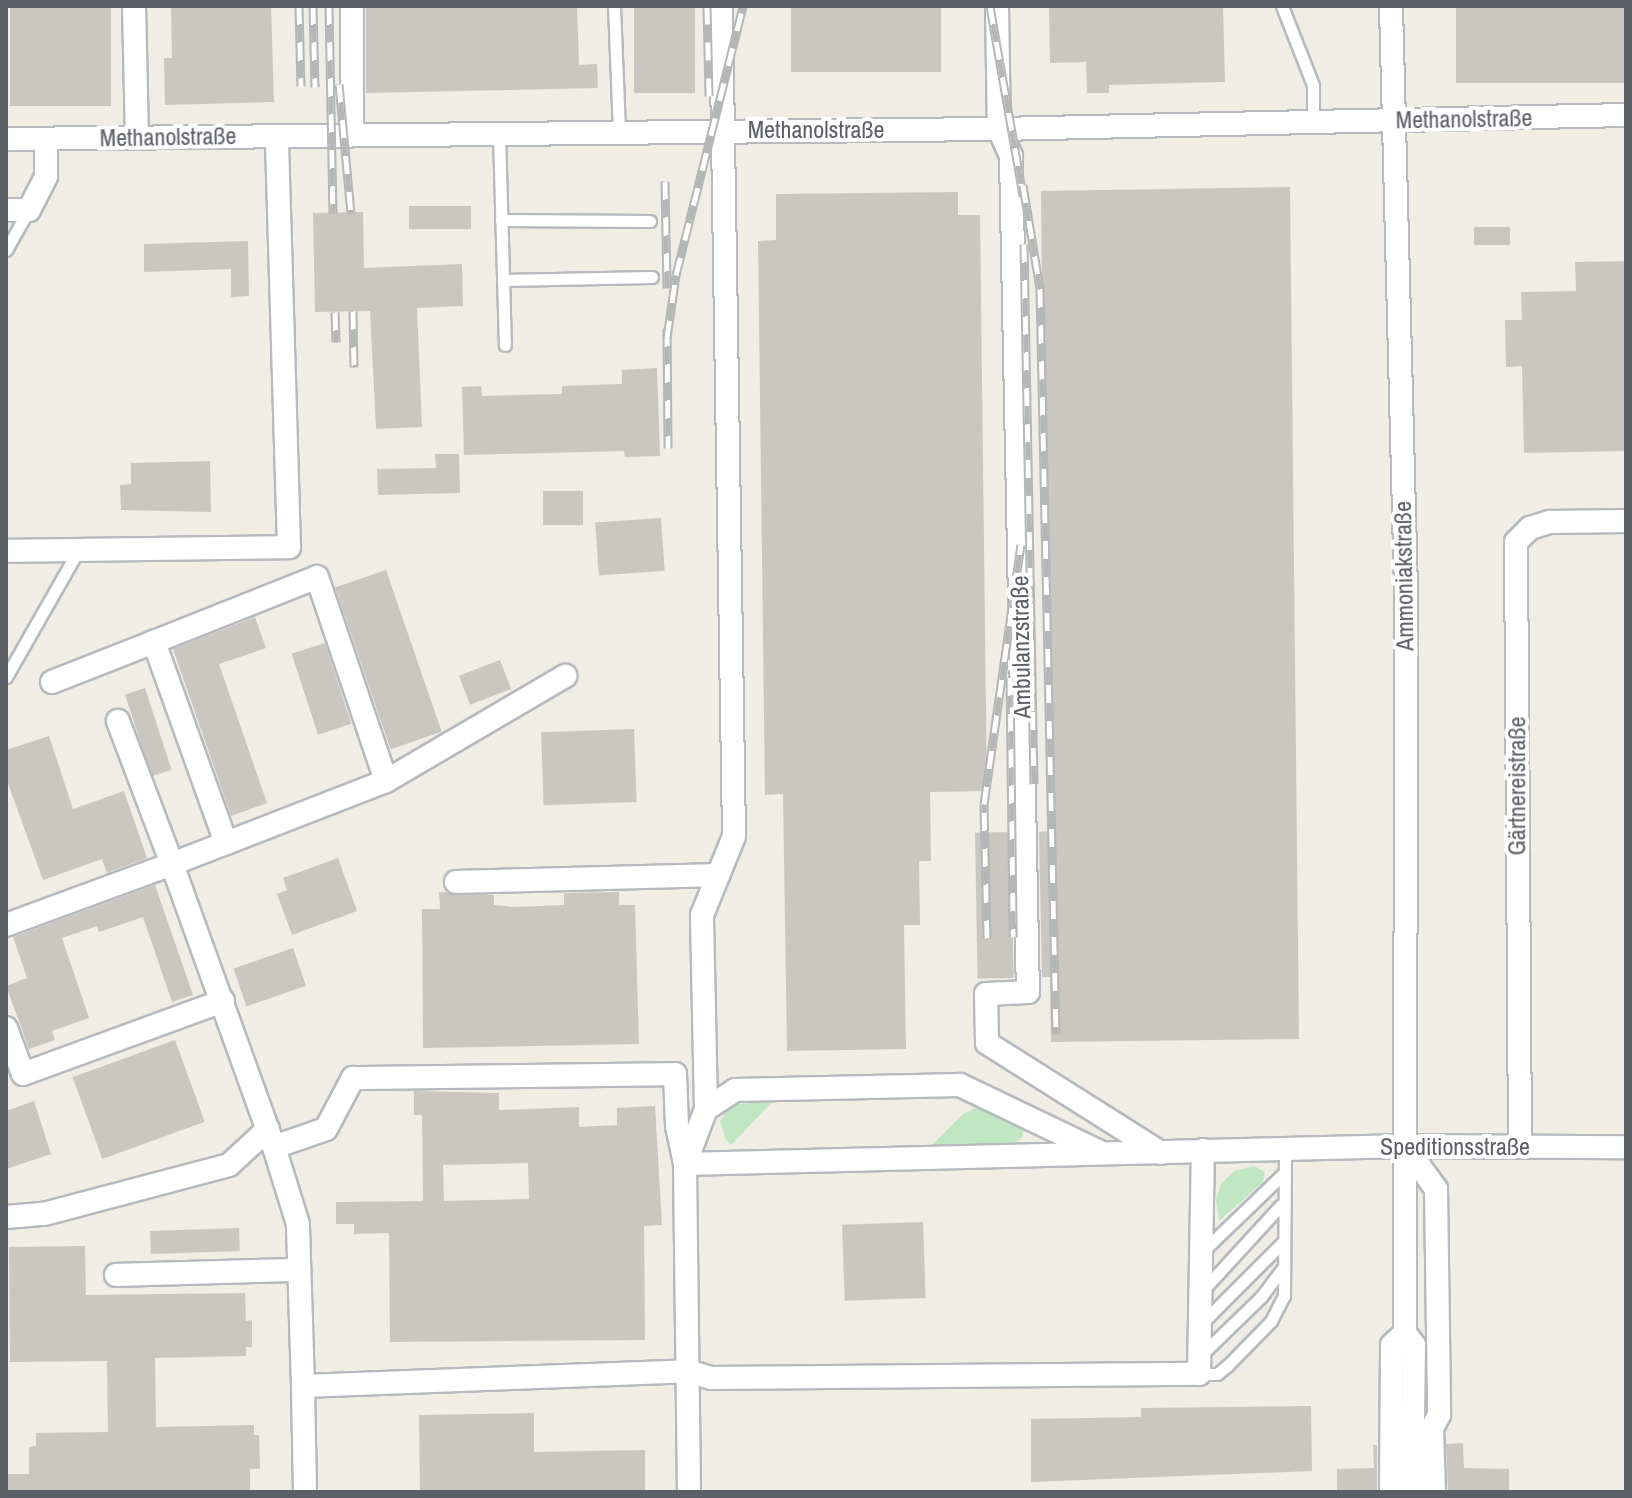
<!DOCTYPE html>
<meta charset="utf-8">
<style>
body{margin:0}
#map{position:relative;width:1632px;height:1498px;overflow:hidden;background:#efede4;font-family:"Archivo Narrow",sans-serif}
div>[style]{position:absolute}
.green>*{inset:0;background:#c0e7c2}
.building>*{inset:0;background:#cac7c1;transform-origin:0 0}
.roads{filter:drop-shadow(2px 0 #b6b9be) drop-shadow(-2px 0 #b6b9be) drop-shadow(0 2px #b6b9be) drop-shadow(0 -2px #b6b9be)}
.service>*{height:11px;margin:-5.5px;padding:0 5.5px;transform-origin:5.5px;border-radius:5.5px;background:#fff}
.minor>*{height:22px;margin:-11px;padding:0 11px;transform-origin:11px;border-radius:11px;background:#fff}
.rail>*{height:9px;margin-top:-4.5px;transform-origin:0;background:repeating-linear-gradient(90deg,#fff 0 18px,#b5b6b6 0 36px);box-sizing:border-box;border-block:2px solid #b5b6b6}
span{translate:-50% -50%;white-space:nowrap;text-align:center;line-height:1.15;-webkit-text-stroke:8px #fff;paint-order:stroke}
.street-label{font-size:24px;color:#5c5f65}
.frame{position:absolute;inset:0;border:8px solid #5c5f65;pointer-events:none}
</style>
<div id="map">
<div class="green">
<div style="clip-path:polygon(774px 1100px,731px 1145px,726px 1140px,720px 1121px,731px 1105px)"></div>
<div style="clip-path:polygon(981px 1106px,1024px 1127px,1022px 1138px,1013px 1144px,932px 1145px,963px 1114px)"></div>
<div style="clip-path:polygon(1254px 1166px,1265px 1172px,1263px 1182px,1219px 1221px,1216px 1199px,1221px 1184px,1234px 1171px)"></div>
</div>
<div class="building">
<div style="left:10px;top:6px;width:101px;height:100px"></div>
<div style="clip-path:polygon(171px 6px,271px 6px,274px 102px,165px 105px,164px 58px,172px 58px)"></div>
<div style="clip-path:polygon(366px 6px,577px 6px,579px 65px,597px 64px,598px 88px,366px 93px)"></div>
<div style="left:634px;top:6px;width:61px;height:87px"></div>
<div style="left:791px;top:6px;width:150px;height:66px"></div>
<div style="clip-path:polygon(1223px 6px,1225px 82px,1109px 85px,1109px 93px,1087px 93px,1086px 62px,1050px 63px,1049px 8px)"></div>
<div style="left:1456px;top:6px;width:170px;height:77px"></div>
<div style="clip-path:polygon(1290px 187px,1299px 1039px,1051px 1042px,1050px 977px,1042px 977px,1039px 832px,1048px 831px,1041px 191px)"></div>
<div style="clip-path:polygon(958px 192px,958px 215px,980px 215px,987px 791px,930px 792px,931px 861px,919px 861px,920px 925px,904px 925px,906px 1049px,787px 1051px,783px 794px,765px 795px,758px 241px,776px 240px,776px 194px)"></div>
<div style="left:409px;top:206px;width:62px;height:23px"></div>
<div style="clip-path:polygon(363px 212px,364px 268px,462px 264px,463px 306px,417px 308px,422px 427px,376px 429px,370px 311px,315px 312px,313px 213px)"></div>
<div style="left:1474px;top:227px;width:36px;height:18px"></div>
<div style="clip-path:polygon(248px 241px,249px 296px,231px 297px,231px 269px,144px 272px,144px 244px)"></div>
<div style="clip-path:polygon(1626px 261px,1626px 451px,1524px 453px,1522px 366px,1506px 367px,1505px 320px,1522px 320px,1521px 292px,1576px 291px,1575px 262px)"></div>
<div style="clip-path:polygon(657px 368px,660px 456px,625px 457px,624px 451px,464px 455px,462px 387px,481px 386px,482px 396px,562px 394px,562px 386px,622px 384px,622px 370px)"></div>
<div style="clip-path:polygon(435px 454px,459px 454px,460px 493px,378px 495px,377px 469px,436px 468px)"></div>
<div style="clip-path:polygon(210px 461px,211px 512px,121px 510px,120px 485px,131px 484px,131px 463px)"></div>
<div style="left:583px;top:491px;width:34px;height:40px;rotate:90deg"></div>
<div style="left:661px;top:518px;width:53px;height:66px;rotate:86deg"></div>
<div style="left:386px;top:570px;width:171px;height:54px;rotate:71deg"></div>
<div style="clip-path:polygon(255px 617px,266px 648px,219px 664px,267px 803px,231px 816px,173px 649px)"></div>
<div style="left:325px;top:643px;width:85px;height:35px;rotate:72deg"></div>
<div style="left:500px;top:660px;width:31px;height:44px;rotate:69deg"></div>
<div style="left:145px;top:688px;width:86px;height:21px;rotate:72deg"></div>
<div style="left:634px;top:729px;width:73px;height:93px;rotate:88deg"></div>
<div style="clip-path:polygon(49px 736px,73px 809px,124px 791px,147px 858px,107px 873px,102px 859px,43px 880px,6px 778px,6px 750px)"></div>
<div style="left:1011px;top:832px;width:146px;height:36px;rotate:89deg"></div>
<div style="clip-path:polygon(338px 858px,357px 911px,292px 935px,277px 894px,287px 890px,283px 878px)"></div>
<div style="clip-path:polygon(155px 885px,193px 995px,172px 1002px,143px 917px,99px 932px,97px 926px,62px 938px,89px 1018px,52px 1031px,55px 1040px,29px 1049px,6px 986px,27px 978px,13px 937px)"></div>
<div style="clip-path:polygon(439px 892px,494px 895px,494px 905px,514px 907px,564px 905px,564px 893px,619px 892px,619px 905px,635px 905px,639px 1044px,423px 1048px,422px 909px,440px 909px)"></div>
<div style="left:293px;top:948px;width:40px;height:63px;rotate:71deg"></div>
<div style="left:175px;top:1040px;width:87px;height:109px;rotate:70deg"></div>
<div style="clip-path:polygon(evenodd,414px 1091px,499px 1093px,499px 1110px,579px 1107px,579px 1127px,617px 1125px,617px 1108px,655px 1106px,662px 1225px,644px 1226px,645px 1340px,390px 1342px,389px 1233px,354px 1234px,354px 1224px,336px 1224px,336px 1202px,423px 1201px,422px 1115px,414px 1115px,414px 1091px,528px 1163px,529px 1199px,444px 1201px,443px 1165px,528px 1163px)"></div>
<div style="clip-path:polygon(34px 1101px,51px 1154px,6px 1169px,6px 1111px)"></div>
<div style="left:923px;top:1222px;width:76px;height:81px;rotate:88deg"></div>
<div style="left:239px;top:1228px;width:23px;height:89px;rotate:88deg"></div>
<div style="clip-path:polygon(85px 1246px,86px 1295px,245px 1293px,246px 1321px,252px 1320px,252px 1347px,246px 1347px,246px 1356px,155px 1358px,156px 1427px,254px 1425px,254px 1435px,259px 1435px,260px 1469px,250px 1469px,250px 1491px,6px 1492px,6px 1474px,29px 1474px,29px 1447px,36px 1446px,36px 1433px,108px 1432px,107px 1361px,10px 1362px,9px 1247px)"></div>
<div style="clip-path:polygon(1311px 1406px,1312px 1471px,1031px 1482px,1031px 1419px,1141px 1417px,1141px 1408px)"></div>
<div style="clip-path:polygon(534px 1413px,534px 1452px,645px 1450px,645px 1492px,420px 1492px,419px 1415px)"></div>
<div style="clip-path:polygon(1463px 1443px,1464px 1468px,1509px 1469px,1509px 1492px,1448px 1492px,1446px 1444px)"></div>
<div style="clip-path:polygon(1373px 1445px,1377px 1445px,1377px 1492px,1337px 1492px,1337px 1469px,1374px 1468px)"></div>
</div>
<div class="roads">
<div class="service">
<div style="left:614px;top:6px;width:125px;rotate:87.7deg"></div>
<div style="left:1282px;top:6px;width:85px;rotate:68.6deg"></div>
<div style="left:1313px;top:85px;width:37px;rotate:90deg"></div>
<div style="left:499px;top:133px;width:212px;rotate:88.4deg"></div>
<div style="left:501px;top:220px;width:149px;rotate:0.4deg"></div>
<div style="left:6px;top:250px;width:45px;rotate:-60.6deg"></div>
<div style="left:503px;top:280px;width:149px;rotate:-1.2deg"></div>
<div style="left:6px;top:677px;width:145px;rotate:-60.3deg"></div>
<div style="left:1203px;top:1251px;width:111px;rotate:-43.9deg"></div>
<div style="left:1203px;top:1290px;width:115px;rotate:-47.5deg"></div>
<div style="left:1201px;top:1324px;width:116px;rotate:-45deg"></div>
<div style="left:1199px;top:1357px;width:86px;rotate:-44.1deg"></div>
<div style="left:1261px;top:1297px;width:36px;rotate:-53deg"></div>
<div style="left:1199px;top:1374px;width:18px"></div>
<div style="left:1217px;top:1374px;width:13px;rotate:-39deg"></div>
<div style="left:1227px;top:1366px;width:63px;rotate:-45.6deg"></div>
<div style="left:1271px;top:1321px;width:28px;rotate:-63deg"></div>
<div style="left:1284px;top:1296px;width:146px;rotate:-89.6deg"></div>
</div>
<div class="minor">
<div style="left:134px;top:6px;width:131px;rotate:88.7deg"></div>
<div style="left:352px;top:6px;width:129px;rotate:90deg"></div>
<div style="left:997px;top:6px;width:123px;rotate:89.1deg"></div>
<div style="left:999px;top:129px;width:30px;rotate:66deg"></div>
<div style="left:1011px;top:156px;width:836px;rotate:88.84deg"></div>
<div style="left:1028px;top:992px;width:42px;rotate:177.3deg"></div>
<div style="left:986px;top:994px;width:49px;rotate:88.8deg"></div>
<div style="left:987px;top:1043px;width:206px;rotate:32.3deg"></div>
<div style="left:1391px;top:6px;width:585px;rotate:88.53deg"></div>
<div style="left:1406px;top:591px;width:742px;rotate:90.08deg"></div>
<div style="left:1405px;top:1333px;width:15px;rotate:53deg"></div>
<div style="left:1414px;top:1345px;width:147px;rotate:90.8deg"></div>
<div style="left:6px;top:139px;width:993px;rotate:-0.58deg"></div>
<div style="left:999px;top:129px;width:627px;rotate:-1.28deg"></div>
<div style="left:6px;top:210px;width:23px"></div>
<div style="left:29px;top:210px;width:38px;rotate:-63deg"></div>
<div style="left:46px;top:176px;width:37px;rotate:-90deg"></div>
<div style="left:6px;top:551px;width:283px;rotate:-0.8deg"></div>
<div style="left:289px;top:547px;width:411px;rotate:-91.7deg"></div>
<div style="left:52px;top:682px;width:110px;rotate:-21.4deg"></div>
<div style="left:386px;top:781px;width:208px;rotate:-30.4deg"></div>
<div style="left:226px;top:843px;width:214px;rotate:-109.7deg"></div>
<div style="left:154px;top:642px;width:175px;rotate:-21.7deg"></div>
<div style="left:317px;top:577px;width:215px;rotate:71.3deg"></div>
<div style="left:386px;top:781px;width:172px;rotate:158.8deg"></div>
<div style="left:226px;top:843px;width:58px;rotate:158.7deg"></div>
<div style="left:172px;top:864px;width:301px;rotate:70.2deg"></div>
<div style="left:456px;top:882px;width:262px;rotate:-1.5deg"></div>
<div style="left:6px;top:925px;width:177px;rotate:-20.2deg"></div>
<div style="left:172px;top:864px;width:153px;rotate:-110.7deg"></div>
<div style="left:6px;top:1028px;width:49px;rotate:69.7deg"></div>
<div style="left:23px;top:1074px;width:213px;rotate:-20.1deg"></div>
<div style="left:706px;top:1109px;width:35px;rotate:-33deg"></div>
<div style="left:735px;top:1090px;width:225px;rotate:-1.3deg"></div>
<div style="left:960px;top:1085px;width:155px;rotate:25.6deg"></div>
<div style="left:1405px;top:1146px;width:53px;rotate:54.2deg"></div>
<div style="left:1436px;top:1189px;width:226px;rotate:89.2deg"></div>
<div style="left:1439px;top:1415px;width:15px;rotate:118deg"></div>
<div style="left:1432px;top:1428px;width:64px;rotate:88.2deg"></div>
<div style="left:1520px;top:1146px;width:604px;rotate:-90.38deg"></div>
<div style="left:1516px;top:542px;width:20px;rotate:-45deg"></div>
<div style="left:1530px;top:528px;width:21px;rotate:-17deg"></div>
<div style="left:1550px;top:522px;width:76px;rotate:-0.8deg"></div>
<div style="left:685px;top:1164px;width:59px;rotate:-69.1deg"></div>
<div style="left:706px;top:1109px;width:194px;rotate:-91.2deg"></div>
<div style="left:702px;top:915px;width:85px;rotate:-67.9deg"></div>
<div style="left:734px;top:836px;width:830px;rotate:-90.9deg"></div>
<div style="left:6px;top:1217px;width:38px;rotate:-5deg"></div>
<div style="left:44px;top:1214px;width:191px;rotate:-14.8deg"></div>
<div style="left:229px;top:1165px;width:53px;rotate:-42.7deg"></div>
<div style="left:116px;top:1275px;width:182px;rotate:-1.6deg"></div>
<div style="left:303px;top:1386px;width:162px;rotate:-91.8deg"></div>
<div style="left:298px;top:1224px;width:81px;rotate:-107.3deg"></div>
<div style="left:274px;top:1147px;width:55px;rotate:-19.1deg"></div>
<div style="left:326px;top:1129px;width:58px;rotate:-62.1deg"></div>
<div style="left:353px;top:1078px;width:322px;rotate:-0.7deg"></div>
<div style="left:675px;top:1074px;width:52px;rotate:87.8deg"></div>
<div style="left:677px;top:1126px;width:39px;rotate:78deg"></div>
<div style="left:305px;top:1492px;width:106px;rotate:-91.1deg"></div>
<div style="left:303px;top:1386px;width:385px;rotate:-2.2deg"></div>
<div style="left:688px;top:1371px;width:24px;rotate:17deg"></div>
<div style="left:711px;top:1378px;width:488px;rotate:-0.5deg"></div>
<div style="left:1199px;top:1374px;width:224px;rotate:-89deg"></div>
<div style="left:689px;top:1492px;width:328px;rotate:-90.7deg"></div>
<div style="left:685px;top:1164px;width:720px;rotate:-1.43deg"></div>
<div style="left:1405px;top:1146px;width:221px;rotate:0.3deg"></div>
<div style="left:1391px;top:1492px;width:147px;rotate:-89.6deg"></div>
<div style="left:1392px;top:1345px;width:18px;rotate:-43deg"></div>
</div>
</div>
<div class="rail">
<div style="left:299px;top:6px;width:80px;rotate:88.6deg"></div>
<div style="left:313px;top:6px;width:81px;rotate:88.6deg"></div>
<div style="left:329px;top:6px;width:207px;rotate:88.9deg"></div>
<div style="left:707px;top:6px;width:90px;rotate:88.7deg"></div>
<div style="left:990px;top:6px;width:193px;rotate:80.1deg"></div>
<div style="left:339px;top:84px;width:130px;rotate:84.7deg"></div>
<div style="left:665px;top:181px;width:107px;rotate:88.9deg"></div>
<div style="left:1023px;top:185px;width:105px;rotate:80.7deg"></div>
<div style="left:1040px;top:289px;width:745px;rotate:88.77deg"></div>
<div style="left:1024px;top:244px;width:540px;rotate:88.94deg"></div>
<div style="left:353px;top:311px;width:56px;rotate:89deg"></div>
<div style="left:335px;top:312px;width:30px;rotate:88deg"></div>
<div style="left:667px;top:328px;width:120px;rotate:89.5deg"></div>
<div style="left:667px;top:338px;width:64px;rotate:-81.9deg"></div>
<div style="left:676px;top:275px;width:277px;rotate:-76deg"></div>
<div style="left:1010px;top:677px;width:260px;rotate:89.3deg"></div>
<div style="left:987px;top:938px;width:134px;rotate:-91.3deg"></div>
<div style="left:984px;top:804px;width:262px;rotate:-81.9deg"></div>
</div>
<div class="street-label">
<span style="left:1464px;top:119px;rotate:-1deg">Methanolstraße</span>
<span style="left:816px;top:130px">Methanolstraße</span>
<span style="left:168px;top:137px;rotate:-1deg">Methanolstraße</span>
<span style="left:1404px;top:576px;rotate:-91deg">Ammoniakstraße</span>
<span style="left:1021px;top:647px;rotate:-91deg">Ambulanzstraße</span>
<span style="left:1517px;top:786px;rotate:-90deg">Gärtnereistraße</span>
<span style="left:1455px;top:1147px">Speditionsstraße</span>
</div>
<div class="frame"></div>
</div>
